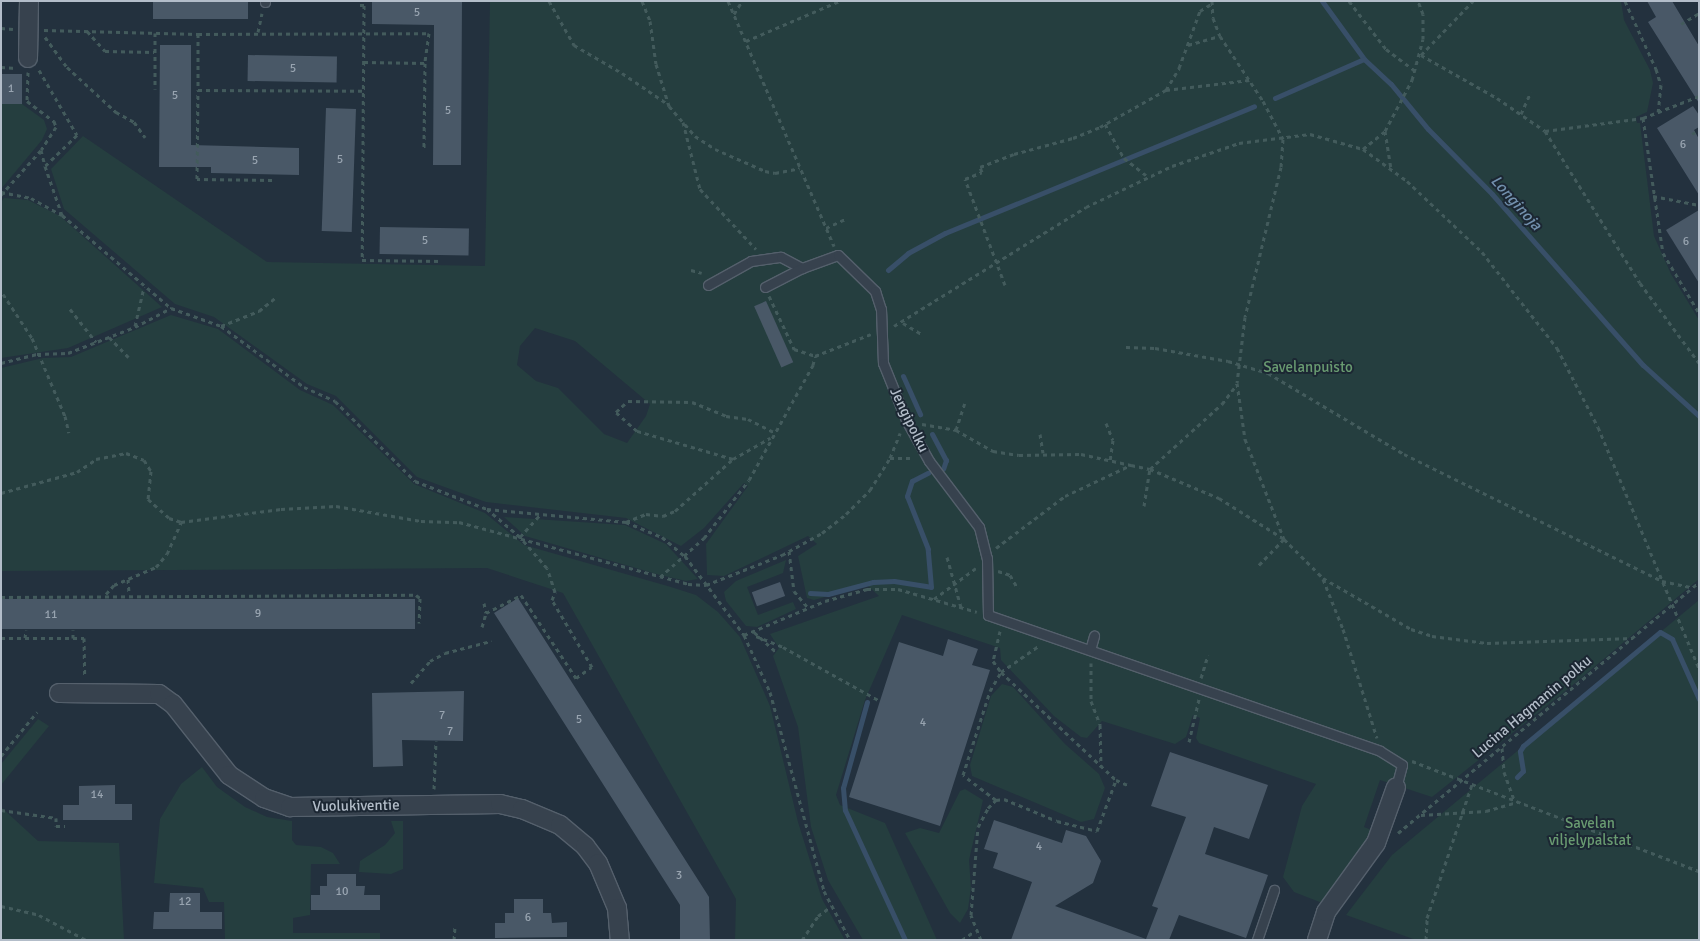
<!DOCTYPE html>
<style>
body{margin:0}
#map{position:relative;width:1700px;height:941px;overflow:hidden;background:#23313e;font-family:Signika,sans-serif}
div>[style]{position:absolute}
.green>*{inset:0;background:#253e3f}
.stream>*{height:5px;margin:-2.5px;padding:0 2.5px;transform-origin:2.5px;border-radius:2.5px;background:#384f68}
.building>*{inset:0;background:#495867;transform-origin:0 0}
.path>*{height:3px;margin-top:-1.5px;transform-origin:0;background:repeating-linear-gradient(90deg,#435b5c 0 4px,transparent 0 8px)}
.roads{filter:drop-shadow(1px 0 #55606c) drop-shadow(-1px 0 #55606c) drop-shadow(0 1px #55606c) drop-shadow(0 -1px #55606c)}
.lane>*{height:9px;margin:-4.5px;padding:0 4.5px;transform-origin:4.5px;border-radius:4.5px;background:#37424e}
.street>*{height:18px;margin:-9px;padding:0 9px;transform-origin:9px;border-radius:9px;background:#37424e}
span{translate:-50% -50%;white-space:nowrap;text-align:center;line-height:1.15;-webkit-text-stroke:4px #1c2733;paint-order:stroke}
.number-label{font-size:12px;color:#98a4b0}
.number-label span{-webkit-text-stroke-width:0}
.park-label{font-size:15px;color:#699b71}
.street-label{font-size:15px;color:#b3bdc9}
.water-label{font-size:16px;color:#7290ad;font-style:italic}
.frame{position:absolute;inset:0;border:2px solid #b3bdc9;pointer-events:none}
</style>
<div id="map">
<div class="green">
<div style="clip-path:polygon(evenodd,490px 1px,1621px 1px,1624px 20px,1650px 70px,1653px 83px,1647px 112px,1636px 117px,1637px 123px,1640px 123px,1654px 236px,1671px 274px,1699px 320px,1699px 579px,1568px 689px,1432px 797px,1380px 780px,1364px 827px,1374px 831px,1325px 904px,1294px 892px,1283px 877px,1302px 806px,1316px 784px,1199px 743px,1196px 738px,1200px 718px,1193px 715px,1186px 737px,1175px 744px,1102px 721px,1087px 738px,1081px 737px,1054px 716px,1001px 660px,1000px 648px,902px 615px,865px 700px,836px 795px,840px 805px,885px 823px,937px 940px,863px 940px,828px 880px,811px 827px,798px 727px,773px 656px,779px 648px,770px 634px,879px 596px,867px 585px,814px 600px,807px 598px,798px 556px,817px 544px,808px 536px,724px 576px,707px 575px,706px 544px,748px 486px,744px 483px,704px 528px,681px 546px,626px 518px,486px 502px,417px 477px,336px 396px,307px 384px,214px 317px,175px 304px,64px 209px,51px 169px,83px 136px,267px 262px,485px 266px,490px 1px,535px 328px,575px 341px,650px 404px,646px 416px,627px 443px,604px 434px,558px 388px,536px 381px,517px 365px,520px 346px,535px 328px)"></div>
<div style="clip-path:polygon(1px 104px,22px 104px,44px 120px,47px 129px,42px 140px,1px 189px)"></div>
<div style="clip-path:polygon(4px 198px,28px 200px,60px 216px,162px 307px,68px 348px,1px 358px,1px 202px)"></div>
<div style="clip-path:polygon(171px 315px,218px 329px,300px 390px,333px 405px,414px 484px,485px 513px,524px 545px,671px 587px,696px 595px,718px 612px,740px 637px,770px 706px,798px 822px,822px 899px,845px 940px,735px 940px,736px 899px,563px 593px,487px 568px,1px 571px,1px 368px,43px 358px,71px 357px)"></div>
<div style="clip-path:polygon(504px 517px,625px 525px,666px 544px,698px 579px,686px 581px,660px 575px,525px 536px)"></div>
<div style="clip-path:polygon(786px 560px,783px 573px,747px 587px,758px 615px,793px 602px,796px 609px,757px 627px,746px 626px,726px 601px,724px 592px,736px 581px)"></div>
<div style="clip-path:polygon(1699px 600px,1699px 940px,1416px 940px,1346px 915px,1392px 855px)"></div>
<div style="clip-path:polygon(1002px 684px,1013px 687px,1065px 744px,1099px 774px,1105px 788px,1094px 819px,1081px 822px,972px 776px,970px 765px,991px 696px)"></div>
<div style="clip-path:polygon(38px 719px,49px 726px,1px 785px,1px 764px)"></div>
<div style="clip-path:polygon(202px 767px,217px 787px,245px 807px,267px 817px,292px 821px,292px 840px,296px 845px,321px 847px,333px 853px,340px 864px,311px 864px,310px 915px,293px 918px,293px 933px,380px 933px,380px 940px,225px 940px,224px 902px,209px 902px,203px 888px,154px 883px,160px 819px,181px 784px)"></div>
<div style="clip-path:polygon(965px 789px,983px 800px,969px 860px,971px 888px,968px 909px,960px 923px,950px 913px,905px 833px,920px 828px,939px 833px,960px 791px)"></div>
<div style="clip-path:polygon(1px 807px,38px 841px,119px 843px,124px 940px,1px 940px)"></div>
<div style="clip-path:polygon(391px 821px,403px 821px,403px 869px,391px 874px,359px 872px,360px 861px,385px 845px,395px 833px)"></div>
</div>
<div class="stream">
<div style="left:1322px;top:1px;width:72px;rotate:54.1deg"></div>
<div style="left:1364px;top:59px;width:37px;rotate:43deg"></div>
<div style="left:1391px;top:84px;width:58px;rotate:50.6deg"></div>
<div style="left:1428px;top:129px;width:91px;rotate:45.4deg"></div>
<div style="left:1492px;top:194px;width:228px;rotate:48.6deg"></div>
<div style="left:1643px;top:365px;width:76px;rotate:42.3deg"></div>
<div style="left:1275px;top:98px;width:97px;rotate:-23.7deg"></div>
<div style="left:888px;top:270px;width:26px;rotate:-40deg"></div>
<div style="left:908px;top:253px;width:42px;rotate:-28.4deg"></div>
<div style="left:945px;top:233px;width:334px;rotate:-22.3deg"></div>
<div style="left:903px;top:376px;width:42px;rotate:65.9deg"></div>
<div style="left:932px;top:434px;width:30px;rotate:62deg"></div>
<div style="left:946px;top:460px;width:9px;rotate:108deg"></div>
<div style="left:810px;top:593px;width:18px;rotate:3deg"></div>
<div style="left:828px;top:594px;width:47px;rotate:-14.9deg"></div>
<div style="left:873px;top:582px;width:21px;rotate:-3deg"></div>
<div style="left:894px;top:581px;width:37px;rotate:9deg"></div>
<div style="left:931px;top:587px;width:38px;rotate:-95deg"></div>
<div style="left:928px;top:549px;width:57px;rotate:-111.6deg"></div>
<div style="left:907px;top:496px;width:16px;rotate:-72deg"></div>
<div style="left:912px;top:481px;width:18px;rotate:-27deg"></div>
<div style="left:867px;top:702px;width:89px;rotate:105.6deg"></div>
<div style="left:843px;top:788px;width:22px;rotate:85deg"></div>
<div style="left:845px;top:810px;width:143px;rotate:65.2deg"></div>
<div style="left:1517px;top:777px;width:8px;rotate:-45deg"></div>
<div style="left:1523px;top:771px;width:20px;rotate:-99deg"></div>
<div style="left:1520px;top:751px;width:6px;rotate:-59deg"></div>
<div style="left:1523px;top:746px;width:178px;rotate:-39.8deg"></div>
<div style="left:1660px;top:632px;width:14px;rotate:30deg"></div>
<div style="left:1672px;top:639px;width:66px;rotate:65.8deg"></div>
</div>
<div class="building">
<div style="left:153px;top:1px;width:95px;height:18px"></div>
<div style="clip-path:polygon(372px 1px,462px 1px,461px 165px,433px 165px,434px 25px,372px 24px)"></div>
<div style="clip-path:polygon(1647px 1px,1672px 1px,1699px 46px,1699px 103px,1648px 22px,1656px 17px)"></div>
<div style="clip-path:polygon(160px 45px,191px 45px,191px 145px,299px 148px,299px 175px,211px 173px,211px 167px,159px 167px)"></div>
<div style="left:248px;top:55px;width:89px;height:26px;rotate:1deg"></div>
<div style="left:1px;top:74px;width:21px;height:30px"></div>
<div style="clip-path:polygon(1693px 106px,1699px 115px,1699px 127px,1694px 130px,1699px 139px,1699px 195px,1657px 128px)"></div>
<div style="left:326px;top:108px;width:30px;height:123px;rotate:2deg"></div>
<div style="clip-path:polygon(1699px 210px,1699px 283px,1666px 230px)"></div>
<div style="left:380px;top:227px;width:89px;height:27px;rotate:1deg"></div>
<div style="left:766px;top:301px;width:67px;height:13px;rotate:66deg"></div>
<div style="left:780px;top:582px;width:15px;height:30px;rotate:70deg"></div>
<div style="clip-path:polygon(518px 598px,709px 897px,710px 940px,680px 940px,680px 905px,494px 613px)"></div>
<div style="left:415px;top:599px;width:30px;height:414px;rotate:90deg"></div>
<div style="clip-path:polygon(948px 639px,978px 649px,972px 665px,990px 670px,940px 826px,849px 797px,899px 642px,943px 656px)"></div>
<div style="clip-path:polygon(464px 691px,463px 741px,402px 740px,403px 766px,373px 767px,372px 693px)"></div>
<div style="clip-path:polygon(1170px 752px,1268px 785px,1249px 839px,1214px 827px,1205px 854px,1268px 875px,1246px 938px,1179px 915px,1169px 940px,1011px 940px,1032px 882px,993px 868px,998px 853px,984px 849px,994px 820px,1062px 843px,1066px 830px,1086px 836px,1101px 861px,1093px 883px,1055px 906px,1146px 939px,1158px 908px,1152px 906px,1186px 817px,1151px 806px)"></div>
<div style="clip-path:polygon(115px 785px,115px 804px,132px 804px,132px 820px,63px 820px,63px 805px,79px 805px,79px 786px)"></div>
<div style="clip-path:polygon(327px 874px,356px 874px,356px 886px,365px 886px,364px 895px,380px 895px,380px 910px,311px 910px,311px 895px,320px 895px,320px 886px,327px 886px)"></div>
<div style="clip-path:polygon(170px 893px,200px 893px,200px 912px,222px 912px,222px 929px,153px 929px,154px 912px,169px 912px)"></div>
<div style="clip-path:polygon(514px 899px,543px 899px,543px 913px,551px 913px,552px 923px,567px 922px,567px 937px,495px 938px,495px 923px,505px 923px,505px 913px,514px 913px)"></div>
</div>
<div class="path">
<div style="left:549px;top:1px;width:51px;rotate:60.4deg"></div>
<div style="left:574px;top:45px;width:56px;rotate:30.3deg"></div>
<div style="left:622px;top:73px;width:57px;rotate:34.2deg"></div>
<div style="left:642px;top:1px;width:22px;rotate:68deg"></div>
<div style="left:650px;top:21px;width:43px;rotate:82.1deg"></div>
<div style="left:656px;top:64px;width:44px;rotate:72.8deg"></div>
<div style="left:669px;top:106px;width:40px;rotate:49deg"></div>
<div style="left:695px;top:136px;width:24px;rotate:33deg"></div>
<div style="left:715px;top:149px;width:55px;rotate:23.7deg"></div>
<div style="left:765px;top:171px;width:10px;rotate:11deg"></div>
<div style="left:775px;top:173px;width:25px;rotate:-11deg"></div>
<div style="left:728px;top:1px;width:267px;rotate:66.6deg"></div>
<div style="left:1212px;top:1px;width:17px;rotate:87deg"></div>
<div style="left:1213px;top:18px;width:19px;rotate:69deg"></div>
<div style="left:1220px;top:36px;width:78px;rotate:56.5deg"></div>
<div style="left:1263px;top:101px;width:43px;rotate:62.2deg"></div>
<div style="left:1283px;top:139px;width:28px;rotate:94deg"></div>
<div style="left:1281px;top:167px;width:154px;rotate:103.5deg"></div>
<div style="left:1245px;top:317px;width:66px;rotate:96.9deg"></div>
<div style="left:1237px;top:383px;width:57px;rotate:81.9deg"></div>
<div style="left:1245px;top:439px;width:107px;rotate:68.7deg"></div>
<div style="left:1284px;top:539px;width:55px;rotate:45deg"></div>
<div style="left:1323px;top:578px;width:102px;rotate:30.1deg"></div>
<div style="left:1411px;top:629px;width:22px;rotate:18deg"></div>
<div style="left:1432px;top:636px;width:55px;rotate:7.3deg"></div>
<div style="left:1487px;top:643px;width:146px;rotate:-2deg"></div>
<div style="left:1349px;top:1px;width:61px;rotate:52.4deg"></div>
<div style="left:1386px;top:49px;width:36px;rotate:37deg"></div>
<div style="left:1625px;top:1px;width:75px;rotate:65.5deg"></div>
<div style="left:1656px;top:69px;width:17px;rotate:73deg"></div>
<div style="left:1661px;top:85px;width:27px;rotate:96deg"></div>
<div style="left:360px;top:5px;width:4px"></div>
<div style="left:364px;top:5px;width:255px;rotate:90.4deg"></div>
<div style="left:362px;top:260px;width:80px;rotate:0.7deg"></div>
<div style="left:734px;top:14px;width:15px;rotate:-58deg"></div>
<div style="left:1681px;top:24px;width:21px;rotate:-31deg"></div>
<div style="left:1px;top:28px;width:12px;rotate:5deg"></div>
<div style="left:44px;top:30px;width:154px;rotate:1.5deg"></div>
<div style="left:198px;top:34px;width:56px;rotate:90deg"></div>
<div style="left:87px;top:31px;width:27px;rotate:48deg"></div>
<div style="left:105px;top:51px;width:49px;rotate:1.2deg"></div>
<div style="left:258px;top:32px;width:19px;rotate:-78deg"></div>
<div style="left:155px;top:33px;width:56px;rotate:90deg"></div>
<div style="left:198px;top:34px;width:231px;rotate:-0.2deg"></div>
<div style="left:429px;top:33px;width:30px;rotate:98deg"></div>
<div style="left:45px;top:37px;width:37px;rotate:54deg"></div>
<div style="left:67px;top:67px;width:67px;rotate:42.6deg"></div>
<div style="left:116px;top:112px;width:21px;rotate:29deg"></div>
<div style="left:134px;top:122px;width:19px;rotate:54deg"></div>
<div style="left:746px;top:41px;width:102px;rotate:-23.1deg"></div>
<div style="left:1188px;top:45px;width:33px;rotate:-16deg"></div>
<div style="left:1421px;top:55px;width:87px;rotate:29.5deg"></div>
<div style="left:1497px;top:98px;width:58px;rotate:34.5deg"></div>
<div style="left:1545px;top:131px;width:179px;rotate:58deg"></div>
<div style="left:1640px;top:283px;width:99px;rotate:53.6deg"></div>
<div style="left:1421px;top:55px;width:75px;rotate:-46.1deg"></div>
<div style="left:364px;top:62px;width:61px;rotate:0.9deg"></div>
<div style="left:425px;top:63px;width:86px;rotate:90.7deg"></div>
<div style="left:1px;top:67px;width:15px;rotate:4deg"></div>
<div style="left:39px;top:70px;width:75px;rotate:59.7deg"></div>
<div style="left:77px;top:135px;width:45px;rotate:135.9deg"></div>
<div style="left:45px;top:166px;width:52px;rotate:70.9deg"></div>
<div style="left:28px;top:72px;width:29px;rotate:92deg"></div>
<div style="left:27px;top:101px;width:34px;rotate:37deg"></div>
<div style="left:54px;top:121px;width:6px;rotate:72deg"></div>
<div style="left:56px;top:127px;width:27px;rotate:123deg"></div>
<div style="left:1166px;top:90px;width:26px;rotate:-59deg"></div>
<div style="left:1179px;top:68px;width:61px;rotate:-69.8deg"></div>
<div style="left:1200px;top:11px;width:13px;rotate:-32deg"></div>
<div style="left:1521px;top:114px;width:24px;rotate:-66deg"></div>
<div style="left:1643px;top:118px;width:136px;rotate:81.6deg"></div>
<div style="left:1663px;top:253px;width:70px;rotate:59deg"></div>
<div style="left:683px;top:122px;width:69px;rotate:75.8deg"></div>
<div style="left:700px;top:189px;width:82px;rotate:47deg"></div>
<div style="left:1105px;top:124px;width:39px;rotate:61deg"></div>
<div style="left:1124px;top:158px;width:29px;rotate:38deg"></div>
<div style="left:1385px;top:131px;width:36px;rotate:81deg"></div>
<div style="left:1545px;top:131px;width:99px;rotate:-7.6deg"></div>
<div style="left:1643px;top:118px;width:60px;rotate:-21.4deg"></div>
<div style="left:1692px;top:134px;width:8px;rotate:-30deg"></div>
<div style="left:1363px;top:149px;width:28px;rotate:-39deg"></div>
<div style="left:1385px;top:131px;width:58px;rotate:-62.1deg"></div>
<div style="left:1412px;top:80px;width:42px;rotate:-75deg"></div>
<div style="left:1423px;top:39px;width:25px;rotate:-90deg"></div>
<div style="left:1423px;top:14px;width:14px;rotate:-111deg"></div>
<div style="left:272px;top:180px;width:75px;rotate:-179.2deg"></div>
<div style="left:197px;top:179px;width:89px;rotate:-89.4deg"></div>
<div style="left:198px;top:90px;width:165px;rotate:0.3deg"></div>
<div style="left:1px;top:192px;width:31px;rotate:11deg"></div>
<div style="left:31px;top:198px;width:35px;rotate:29deg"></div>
<div style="left:62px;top:215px;width:143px;rotate:40.5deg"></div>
<div style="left:171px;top:308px;width:53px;rotate:19.8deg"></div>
<div style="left:221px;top:326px;width:103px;rotate:36.3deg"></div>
<div style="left:304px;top:387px;width:34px;rotate:24deg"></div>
<div style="left:335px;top:401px;width:113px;rotate:45deg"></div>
<div style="left:415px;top:481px;width:77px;rotate:21.3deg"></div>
<div style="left:487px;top:509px;width:140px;rotate:5.3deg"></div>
<div style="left:626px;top:522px;width:39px;rotate:23deg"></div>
<div style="left:662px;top:537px;width:30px;rotate:40deg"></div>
<div style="left:685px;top:556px;width:99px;rotate:53.2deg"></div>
<div style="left:744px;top:635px;width:63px;rotate:65.5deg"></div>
<div style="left:770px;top:692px;width:206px;rotate:74.8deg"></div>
<div style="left:824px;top:891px;width:55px;rotate:62deg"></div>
<div style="left:1px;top:195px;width:60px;rotate:-48.4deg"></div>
<div style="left:41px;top:150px;width:16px;rotate:76deg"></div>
<div style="left:1653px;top:196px;width:47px;rotate:11.1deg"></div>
<div style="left:826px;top:228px;width:21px;rotate:-25deg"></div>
<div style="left:691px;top:270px;width:11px;rotate:15deg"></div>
<div style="left:1005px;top:285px;width:113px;rotate:-110.7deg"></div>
<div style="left:965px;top:179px;width:18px;rotate:-22deg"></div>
<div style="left:982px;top:172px;width:5px;rotate:-112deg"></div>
<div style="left:980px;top:167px;width:36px;rotate:-21deg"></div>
<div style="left:1014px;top:154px;width:61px;rotate:-15.2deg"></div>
<div style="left:1073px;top:138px;width:29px;rotate:-22deg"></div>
<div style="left:1100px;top:127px;width:76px;rotate:-29.3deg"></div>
<div style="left:1166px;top:90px;width:84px;rotate:-6.9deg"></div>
<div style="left:3px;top:294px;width:53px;rotate:56.6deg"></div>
<div style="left:32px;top:338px;width:85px;rotate:67.1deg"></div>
<div style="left:65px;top:416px;width:17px;rotate:77deg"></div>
<div style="left:769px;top:296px;width:59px;rotate:64.7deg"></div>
<div style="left:794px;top:349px;width:22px;rotate:18deg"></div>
<div style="left:815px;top:356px;width:60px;rotate:-21.4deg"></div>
<div style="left:70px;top:309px;width:42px;rotate:51.8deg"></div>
<div style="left:903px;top:323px;width:21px;rotate:31deg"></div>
<div style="left:135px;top:326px;width:40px;rotate:-77deg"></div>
<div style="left:221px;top:326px;width:41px;rotate:-21.5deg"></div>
<div style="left:259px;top:311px;width:22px;rotate:-39deg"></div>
<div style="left:894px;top:326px;width:226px;rotate:-31.8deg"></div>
<div style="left:1086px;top:207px;width:95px;rotate:-25.5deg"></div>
<div style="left:1172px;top:166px;width:71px;rotate:-18.9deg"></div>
<div style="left:1239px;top:143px;width:72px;rotate:-7.2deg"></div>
<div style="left:1310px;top:134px;width:55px;rotate:15.8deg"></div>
<div style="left:1363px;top:149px;width:54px;rotate:36deg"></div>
<div style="left:1407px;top:181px;width:103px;rotate:43.4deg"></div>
<div style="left:1482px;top:252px;width:122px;rotate:52deg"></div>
<div style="left:1557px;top:348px;width:89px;rotate:62.6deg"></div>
<div style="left:1598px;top:427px;width:261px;rotate:67.3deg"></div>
<div style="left:109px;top:337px;width:28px;rotate:46deg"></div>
<div style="left:1126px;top:347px;width:29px;rotate:2deg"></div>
<div style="left:1155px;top:348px;width:74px;rotate:10.1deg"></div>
<div style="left:1228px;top:361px;width:42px;rotate:16.7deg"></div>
<div style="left:1268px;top:373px;width:158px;rotate:30.8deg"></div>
<div style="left:1404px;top:454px;width:288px;rotate:26.2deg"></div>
<div style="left:1662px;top:581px;width:30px;rotate:12deg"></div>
<div style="left:1px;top:363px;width:37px;rotate:-14deg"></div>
<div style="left:37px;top:354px;width:31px;rotate:-2deg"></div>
<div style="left:68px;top:353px;width:72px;rotate:-21.2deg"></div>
<div style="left:135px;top:327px;width:41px;rotate:-27.8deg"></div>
<div style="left:1106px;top:423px;width:18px;rotate:68deg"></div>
<div style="left:1113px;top:440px;width:21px;rotate:98deg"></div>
<div style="left:922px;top:424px;width:35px;rotate:10deg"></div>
<div style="left:956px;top:430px;width:43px;rotate:29.6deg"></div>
<div style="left:993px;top:451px;width:26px;rotate:9deg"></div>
<div style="left:1019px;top:455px;width:62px;rotate:-0.9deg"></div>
<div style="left:1081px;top:454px;width:51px;rotate:12.4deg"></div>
<div style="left:956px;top:430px;width:28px;rotate:-72deg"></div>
<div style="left:1040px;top:434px;width:19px;rotate:81deg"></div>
<div style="left:890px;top:458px;width:24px"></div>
<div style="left:733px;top:459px;width:100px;rotate:-163.7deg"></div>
<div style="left:637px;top:431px;width:28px;rotate:-138deg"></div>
<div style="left:616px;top:412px;width:16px;rotate:-43deg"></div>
<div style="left:628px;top:401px;width:64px;rotate:0.9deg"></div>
<div style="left:692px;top:402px;width:37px;rotate:22deg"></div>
<div style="left:726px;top:416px;width:22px;rotate:8deg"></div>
<div style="left:748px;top:419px;width:29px;rotate:27deg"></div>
<div style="left:1px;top:493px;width:79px;rotate:-15.4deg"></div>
<div style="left:77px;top:472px;width:23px;rotate:-34deg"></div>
<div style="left:96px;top:459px;width:31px;rotate:-11deg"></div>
<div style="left:126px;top:453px;width:19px;rotate:21deg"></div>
<div style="left:144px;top:460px;width:13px;rotate:58deg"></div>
<div style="left:151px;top:471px;width:28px;rotate:96deg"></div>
<div style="left:148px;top:499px;width:28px;rotate:42deg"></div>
<div style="left:169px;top:518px;width:13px;rotate:18deg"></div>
<div style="left:181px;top:522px;width:101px;rotate:-7.4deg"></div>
<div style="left:281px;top:509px;width:55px;rotate:-3.1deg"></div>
<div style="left:336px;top:506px;width:86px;rotate:10deg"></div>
<div style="left:421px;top:521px;width:38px;rotate:2deg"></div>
<div style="left:459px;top:522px;width:237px;rotate:15.1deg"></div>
<div style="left:688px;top:584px;width:18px;rotate:3deg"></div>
<div style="left:706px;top:585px;width:82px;rotate:-21.5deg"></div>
<div style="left:782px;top:555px;width:46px;rotate:-28.8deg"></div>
<div style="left:822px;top:533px;width:31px;rotate:-38deg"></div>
<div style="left:846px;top:514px;width:34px;rotate:-45deg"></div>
<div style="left:870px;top:490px;width:38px;rotate:-58deg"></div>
<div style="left:890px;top:458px;width:27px;rotate:-68deg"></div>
<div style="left:1144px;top:506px;width:37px;rotate:-81deg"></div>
<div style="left:1150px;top:469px;width:97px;rotate:-42.1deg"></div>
<div style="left:1222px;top:404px;width:25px;rotate:-53deg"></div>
<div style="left:626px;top:522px;width:22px;rotate:-22deg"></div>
<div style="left:646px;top:514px;width:17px;rotate:7deg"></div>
<div style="left:663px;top:516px;width:13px;rotate:-23deg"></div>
<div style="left:675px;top:511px;width:78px;rotate:-41.9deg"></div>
<div style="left:733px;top:459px;width:43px;rotate:-29.6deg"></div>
<div style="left:520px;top:537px;width:30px;rotate:-48deg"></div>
<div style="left:996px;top:548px;width:86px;rotate:-37deg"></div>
<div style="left:1065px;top:496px;width:73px;rotate:-25.2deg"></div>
<div style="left:1131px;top:465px;width:19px;rotate:12deg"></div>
<div style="left:1150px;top:469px;width:75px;rotate:22.8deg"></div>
<div style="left:1219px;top:498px;width:77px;rotate:32.2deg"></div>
<div style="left:1284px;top:539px;width:37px;rotate:134deg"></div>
<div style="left:789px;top:551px;width:40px;rotate:82.9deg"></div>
<div style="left:794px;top:591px;width:23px;rotate:50deg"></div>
<div style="left:947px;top:557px;width:52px;rotate:74.4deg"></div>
<div style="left:998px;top:571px;width:13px;rotate:18deg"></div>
<div style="left:1010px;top:575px;width:16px;rotate:60deg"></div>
<div style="left:660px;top:577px;width:59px;rotate:-41.6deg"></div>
<div style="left:704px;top:538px;width:73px;rotate:-52.2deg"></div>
<div style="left:749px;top:480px;width:132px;rotate:-60.9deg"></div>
<div style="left:813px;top:365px;width:9px;rotate:-77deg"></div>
<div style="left:128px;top:579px;width:16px;rotate:86deg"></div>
<div style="left:1323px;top:579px;width:54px;rotate:68.2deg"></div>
<div style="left:1343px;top:629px;width:114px;rotate:72.7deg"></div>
<div style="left:106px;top:594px;width:12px;rotate:-48deg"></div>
<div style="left:114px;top:585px;width:46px;rotate:-23.2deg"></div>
<div style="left:156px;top:567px;width:17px;rotate:-50deg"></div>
<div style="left:167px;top:554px;width:35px;rotate:-66deg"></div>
<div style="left:1px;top:597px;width:415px;rotate:-0.3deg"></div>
<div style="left:416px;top:595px;width:5px;rotate:37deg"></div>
<div style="left:420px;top:598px;width:25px;rotate:92deg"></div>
<div style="left:934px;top:599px;width:52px;rotate:-36.4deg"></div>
<div style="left:484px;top:603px;width:10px;rotate:79deg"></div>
<div style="left:482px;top:627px;width:15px;rotate:-74deg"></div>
<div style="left:486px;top:613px;width:39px;rotate:-27deg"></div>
<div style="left:521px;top:595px;width:100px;rotate:56.5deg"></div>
<div style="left:576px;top:678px;width:19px;rotate:-35deg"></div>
<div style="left:592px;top:667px;width:78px;rotate:-120.8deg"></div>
<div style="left:552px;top:600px;width:9px;rotate:-69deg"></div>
<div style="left:555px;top:592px;width:25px;rotate:-108deg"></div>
<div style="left:547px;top:568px;width:41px;rotate:-131.1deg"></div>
<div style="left:520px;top:537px;width:43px;rotate:-139.7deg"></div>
<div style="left:1000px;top:631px;width:31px;rotate:103deg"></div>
<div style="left:993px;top:661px;width:14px;rotate:54deg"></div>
<div style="left:1001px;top:672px;width:158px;rotate:43.2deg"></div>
<div style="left:1116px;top:780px;width:13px;rotate:23deg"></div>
<div style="left:754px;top:632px;width:30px;rotate:42deg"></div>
<div style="left:744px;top:635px;width:88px;rotate:-22.8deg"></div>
<div style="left:825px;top:601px;width:44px;rotate:-15.9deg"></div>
<div style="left:867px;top:589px;width:31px"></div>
<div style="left:898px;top:589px;width:82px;rotate:16.2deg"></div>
<div style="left:756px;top:636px;width:29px;rotate:22deg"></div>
<div style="left:783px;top:647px;width:111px;rotate:29.1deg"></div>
<div style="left:1px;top:638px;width:83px"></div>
<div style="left:84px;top:638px;width:39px;rotate:89deg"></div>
<div style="left:25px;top:638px;width:8px;rotate:-83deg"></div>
<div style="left:73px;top:638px;width:8px;rotate:-90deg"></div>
<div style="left:1091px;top:663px;width:38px;rotate:90deg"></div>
<div style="left:1091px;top:701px;width:26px;rotate:69deg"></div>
<div style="left:1100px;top:725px;width:42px;rotate:88.6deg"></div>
<div style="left:1201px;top:678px;width:24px;rotate:-73deg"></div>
<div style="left:411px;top:683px;width:29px;rotate:-49deg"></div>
<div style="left:430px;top:661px;width:17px;rotate:-28deg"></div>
<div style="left:445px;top:653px;width:48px;rotate:-14.6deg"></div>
<div style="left:1189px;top:742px;width:44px;rotate:-76.9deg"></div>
<div style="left:1502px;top:748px;width:24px;rotate:85deg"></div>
<div style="left:1504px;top:772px;width:30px;rotate:70deg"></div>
<div style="left:1px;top:756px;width:57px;rotate:-50.7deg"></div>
<div style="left:1412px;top:761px;width:307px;rotate:21deg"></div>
<div style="left:434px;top:789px;width:48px;rotate:-87.6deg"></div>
<div style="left:996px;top:800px;width:41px;rotate:-142.9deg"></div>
<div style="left:963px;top:775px;width:88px;rotate:-72.2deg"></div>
<div style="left:990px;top:691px;width:22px;rotate:-60deg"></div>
<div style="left:1001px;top:672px;width:47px;rotate:-34.7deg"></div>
<div style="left:1px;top:810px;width:56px;rotate:8.3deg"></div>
<div style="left:56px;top:818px;width:8px;rotate:90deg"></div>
<div style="left:56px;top:826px;width:9px"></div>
<div style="left:1421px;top:815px;width:65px;rotate:-3.5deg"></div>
<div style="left:1486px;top:811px;width:33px;rotate:-16deg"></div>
<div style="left:1398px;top:833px;width:392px;rotate:-39.8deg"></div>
<div style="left:1px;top:906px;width:39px;rotate:13deg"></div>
<div style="left:39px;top:915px;width:53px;rotate:28deg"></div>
<div style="left:454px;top:940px;width:14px;rotate:-86deg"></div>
<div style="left:802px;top:940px;width:29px;rotate:-56deg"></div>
<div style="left:818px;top:916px;width:17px;rotate:-36deg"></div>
<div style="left:962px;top:940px;width:16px;rotate:-35deg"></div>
<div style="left:981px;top:940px;width:27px;rotate:-112deg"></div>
<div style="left:971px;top:915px;width:88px;rotate:-85.5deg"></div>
<div style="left:978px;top:827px;width:21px;rotate:-62deg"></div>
<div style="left:988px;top:808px;width:11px;rotate:-45deg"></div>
<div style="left:996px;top:800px;width:8px;rotate:-7deg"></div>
<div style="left:1004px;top:799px;width:57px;rotate:22.5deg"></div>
<div style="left:1057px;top:821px;width:41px;rotate:14deg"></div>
<div style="left:1097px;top:831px;width:54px;rotate:-69.6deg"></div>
<div style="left:1426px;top:940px;width:22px;rotate:-87deg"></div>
<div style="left:1427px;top:918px;width:141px;rotate:-71.4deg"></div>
</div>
<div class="roads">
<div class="lane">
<div style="left:265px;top:1px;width:1px;rotate:90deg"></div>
<div style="left:708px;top:285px;width:49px;rotate:-29.2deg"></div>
<div style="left:751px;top:261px;width:30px;rotate:-8deg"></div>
<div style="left:781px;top:257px;width:24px;rotate:28deg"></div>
<div style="left:765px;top:287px;width:42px;rotate:-27.2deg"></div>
<div style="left:802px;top:268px;width:38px;rotate:-20deg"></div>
<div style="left:838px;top:255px;width:52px;rotate:44.2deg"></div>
<div style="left:875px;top:291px;width:19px;rotate:72deg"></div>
<div style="left:881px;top:309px;width:54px;rotate:87.9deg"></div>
<div style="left:883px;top:363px;width:61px;rotate:68deg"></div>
<div style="left:906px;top:420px;width:47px;rotate:60.7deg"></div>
<div style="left:929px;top:461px;width:83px;rotate:52.9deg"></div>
<div style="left:979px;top:527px;width:32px;rotate:76deg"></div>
<div style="left:987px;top:558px;width:57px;rotate:89deg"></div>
<div style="left:988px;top:615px;width:415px;rotate:19.1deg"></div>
<div style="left:1380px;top:751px;width:26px;rotate:32deg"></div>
<div style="left:1402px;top:765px;width:23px;rotate:105deg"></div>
<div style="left:1090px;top:650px;width:15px;rotate:-74deg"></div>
<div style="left:1257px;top:940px;width:53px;rotate:-71.2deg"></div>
</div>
<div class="street">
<div style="left:28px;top:58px;width:57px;rotate:-89deg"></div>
<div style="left:59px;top:693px;width:100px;rotate:0.6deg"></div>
<div style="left:159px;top:694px;width:17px;rotate:36deg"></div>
<div style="left:173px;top:704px;width:90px;rotate:51.7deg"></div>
<div style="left:229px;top:775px;width:42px;rotate:33.3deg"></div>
<div style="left:264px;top:798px;width:28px;rotate:19deg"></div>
<div style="left:290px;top:807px;width:210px;rotate:-0.8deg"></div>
<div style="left:500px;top:804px;width:23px;rotate:13deg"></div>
<div style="left:522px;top:809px;width:41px;rotate:22.8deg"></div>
<div style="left:560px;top:825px;width:33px;rotate:40deg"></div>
<div style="left:585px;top:846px;width:21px;rotate:53deg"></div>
<div style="left:598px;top:863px;width:49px;rotate:67.1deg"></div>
<div style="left:617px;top:908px;width:32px;rotate:85deg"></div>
<div style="left:1317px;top:940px;width:29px;rotate:-72deg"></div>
<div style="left:1326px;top:912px;width:85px;rotate:-54.1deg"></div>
<div style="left:1376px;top:843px;width:59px;rotate:-70.3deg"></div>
</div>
</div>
<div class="number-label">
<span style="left:417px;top:13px">5</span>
<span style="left:293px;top:69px">5</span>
<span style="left:11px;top:89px">1</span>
<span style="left:175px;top:96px">5</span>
<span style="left:448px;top:111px">5</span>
<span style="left:1683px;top:145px">6</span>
<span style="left:340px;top:160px">5</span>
<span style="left:255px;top:161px">5</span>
<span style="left:425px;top:241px">5</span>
<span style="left:1686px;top:242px">6</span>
<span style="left:258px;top:614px">9</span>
<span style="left:51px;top:615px">11</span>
<span style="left:442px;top:716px">7</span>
<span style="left:579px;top:720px">5</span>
<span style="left:923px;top:723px">4</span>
<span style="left:450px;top:732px">7</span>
<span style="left:97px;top:795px">14</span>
<span style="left:1039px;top:847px">4</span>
<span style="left:679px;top:876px">3</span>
<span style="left:342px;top:892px">10</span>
<span style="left:185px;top:902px">12</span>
<span style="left:528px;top:918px">6</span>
</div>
<div class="park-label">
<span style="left:1308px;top:368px">Savelanpuisto</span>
<span style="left:1590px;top:832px">Savelan<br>viljelypalstat</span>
</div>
<div class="street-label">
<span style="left:909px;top:420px;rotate:64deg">Jengipolku</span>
<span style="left:1532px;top:707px;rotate:-40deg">Lucina Hagmanin polku</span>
<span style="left:356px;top:806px;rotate:-1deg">Vuolukiventie</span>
</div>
<div class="water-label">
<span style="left:1516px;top:203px;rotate:48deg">Longinoja</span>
</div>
<div class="frame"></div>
</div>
